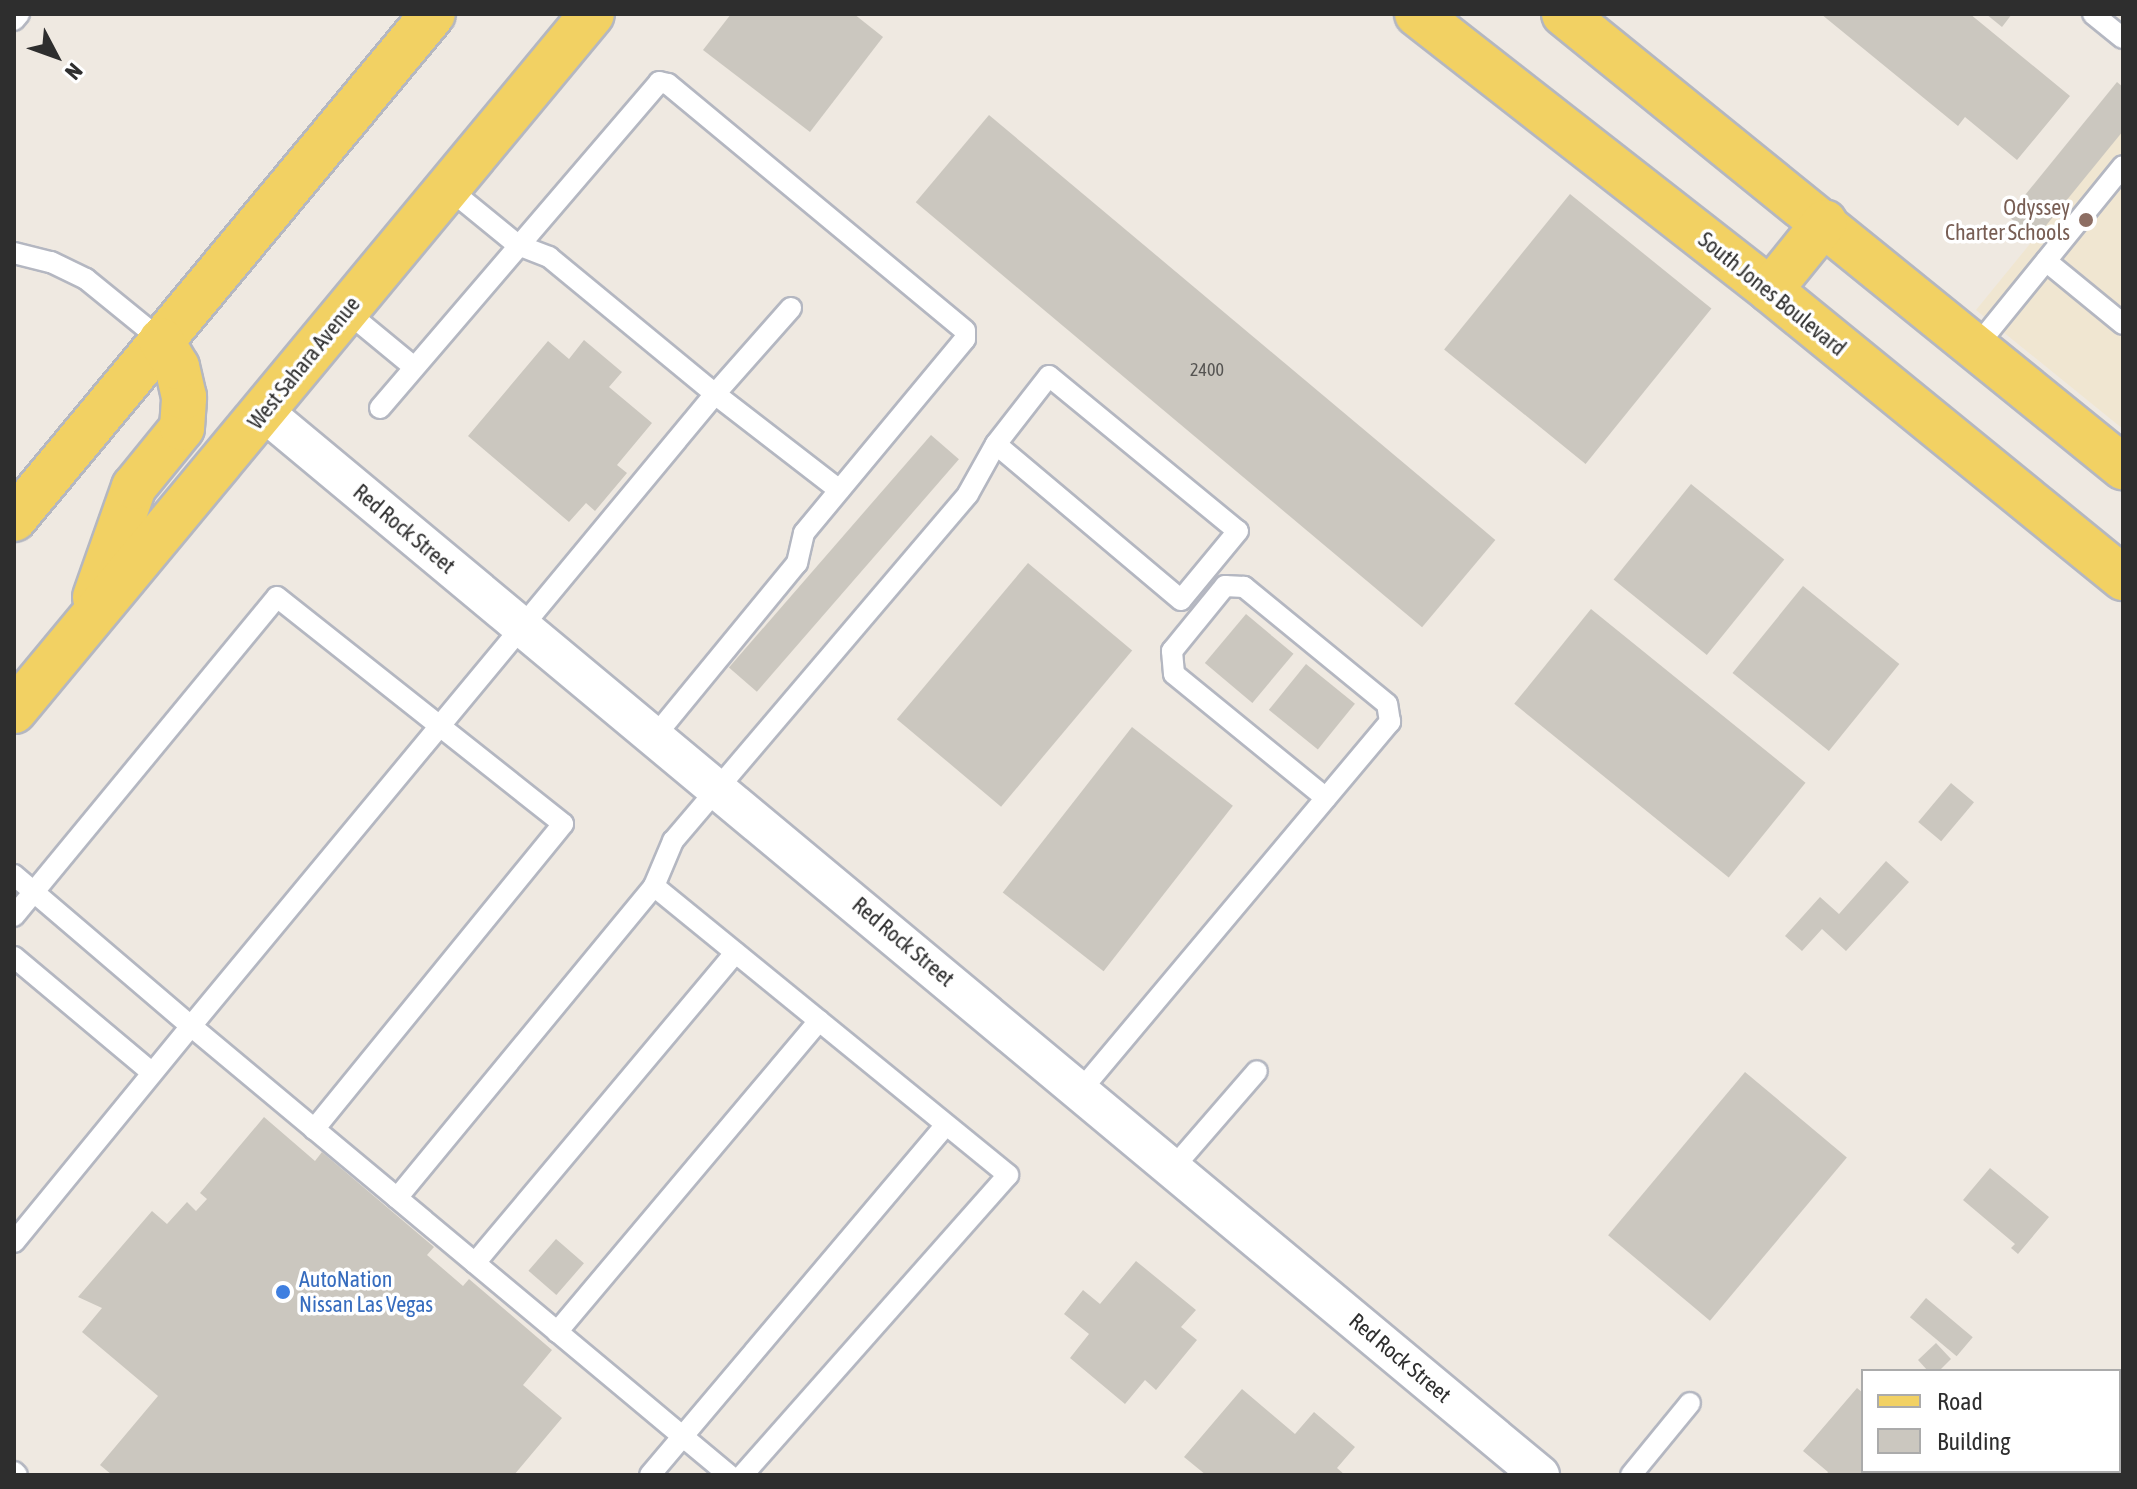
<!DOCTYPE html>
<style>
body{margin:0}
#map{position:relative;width:2137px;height:1489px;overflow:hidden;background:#efe9e1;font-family:"Asap Condensed",sans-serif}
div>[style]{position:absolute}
.education>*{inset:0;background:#f0e6d1}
.building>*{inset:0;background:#cbc7bf;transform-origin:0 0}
.roads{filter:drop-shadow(2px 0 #b4b7c1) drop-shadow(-2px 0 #b4b7c1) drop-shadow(0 2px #b4b7c1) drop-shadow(0 -2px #b4b7c1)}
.lane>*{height:20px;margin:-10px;padding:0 10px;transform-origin:10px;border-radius:10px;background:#fff}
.street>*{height:38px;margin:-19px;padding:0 19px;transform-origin:19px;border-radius:19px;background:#fff}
.primary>*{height:44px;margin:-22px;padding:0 22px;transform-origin:22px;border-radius:22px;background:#f2d163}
.dots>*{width:22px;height:22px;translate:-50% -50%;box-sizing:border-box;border:4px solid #fff;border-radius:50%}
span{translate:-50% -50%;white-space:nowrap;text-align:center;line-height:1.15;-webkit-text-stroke:7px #fff;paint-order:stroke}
.number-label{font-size:18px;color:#555452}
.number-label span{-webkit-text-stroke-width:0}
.education-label{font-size:22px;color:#785e54}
.right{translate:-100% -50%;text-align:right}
.street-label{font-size:22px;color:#2e2e2e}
.shop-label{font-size:22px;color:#366cbe}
.left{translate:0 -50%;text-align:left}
.frame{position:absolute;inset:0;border:16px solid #2e2e2e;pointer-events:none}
.legend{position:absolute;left:1861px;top:1369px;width:260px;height:104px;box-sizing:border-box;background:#fff;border:2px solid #ababab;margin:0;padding:10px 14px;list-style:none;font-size:24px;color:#2e2e2e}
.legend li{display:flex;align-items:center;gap:16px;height:40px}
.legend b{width:40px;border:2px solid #ababab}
.north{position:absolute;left:16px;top:16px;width:80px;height:80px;-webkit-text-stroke:6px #fff;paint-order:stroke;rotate:131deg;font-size:22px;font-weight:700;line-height:32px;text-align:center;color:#2e2e2e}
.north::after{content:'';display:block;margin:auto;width:28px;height:36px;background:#2e2e2e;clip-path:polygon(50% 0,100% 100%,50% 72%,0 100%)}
</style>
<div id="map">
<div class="education">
<div style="clip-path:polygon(2123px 130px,2123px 429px,1976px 310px)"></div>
</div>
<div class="building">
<div style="clip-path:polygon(731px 14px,854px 14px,883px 37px,810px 132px,703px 50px)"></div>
<div style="clip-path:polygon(1821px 14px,1970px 14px,2070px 96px,2017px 160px,1965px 117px,1958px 126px)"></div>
<div style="clip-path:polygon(1986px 14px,2012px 14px,2002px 27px)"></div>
<div style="clip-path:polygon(2117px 82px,2123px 87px,2123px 131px,2035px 239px,2008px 216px)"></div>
<div style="left:989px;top:115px;width:661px;height:114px;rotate:40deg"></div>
<div style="left:1570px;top:194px;width:182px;height:200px;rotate:39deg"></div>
<div style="clip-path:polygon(584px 340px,622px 372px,609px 387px,652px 423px,617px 465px,627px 473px,595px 511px,586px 503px,569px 522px,468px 436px,548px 341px,569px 359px)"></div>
<div style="left:931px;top:435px;width:37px;height:308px;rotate:41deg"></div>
<div style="left:1691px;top:484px;width:120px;height:123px;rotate:39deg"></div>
<div style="left:1028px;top:563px;width:136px;height:204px;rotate:40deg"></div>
<div style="left:1803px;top:586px;width:124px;height:112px;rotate:39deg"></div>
<div style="left:1591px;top:609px;width:276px;height:122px;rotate:39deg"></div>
<div style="left:1246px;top:614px;width:62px;height:64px;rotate:40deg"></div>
<div style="left:1306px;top:664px;width:63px;height:59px;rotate:39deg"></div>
<div style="left:1132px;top:727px;width:128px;height:210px;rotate:38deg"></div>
<div style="left:1951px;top:783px;width:30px;height:51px;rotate:40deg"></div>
<div style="clip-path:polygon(1886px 861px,1909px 882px,1846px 951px,1822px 929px,1802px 951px,1785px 936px,1820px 897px,1839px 914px)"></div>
<div style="left:1745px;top:1072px;width:133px;height:213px;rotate:40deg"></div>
<div style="clip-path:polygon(264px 1117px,315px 1161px,322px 1152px,434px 1247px,427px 1255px,463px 1286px,469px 1279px,552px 1350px,523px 1385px,562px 1418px,514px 1475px,112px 1475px,100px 1465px,158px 1396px,82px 1332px,102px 1308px,78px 1297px,152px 1211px,167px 1224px,187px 1202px,196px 1211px,207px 1199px,200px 1193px)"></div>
<div style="clip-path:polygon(1990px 1168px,2049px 1217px,2018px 1254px,2011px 1248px,2015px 1244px,1963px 1200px)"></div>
<div style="left:556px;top:1239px;width:37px;height:42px;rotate:41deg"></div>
<div style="clip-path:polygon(1136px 1261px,1196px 1310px,1181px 1327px,1197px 1340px,1156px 1390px,1145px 1380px,1125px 1404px,1070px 1358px,1089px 1334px,1064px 1314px,1083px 1290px,1100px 1304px)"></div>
<div style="left:1926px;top:1298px;width:61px;height:25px;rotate:40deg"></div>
<div style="clip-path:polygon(1936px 1343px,1951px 1359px,1939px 1371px,1928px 1371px,1918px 1360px)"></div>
<div style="clip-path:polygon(1857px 1388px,1863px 1393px,1863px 1471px,1897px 1471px,1894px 1475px,1826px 1475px,1828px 1472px,1803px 1451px)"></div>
<div style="clip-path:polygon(1242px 1389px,1295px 1434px,1314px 1412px,1355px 1447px,1337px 1468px,1345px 1475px,1206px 1475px,1184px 1457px)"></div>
</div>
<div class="roads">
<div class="lane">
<div style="left:2093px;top:14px;width:38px;rotate:39deg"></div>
<div style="left:14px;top:20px;width:8px;rotate:-50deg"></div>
<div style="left:448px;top:188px;width:90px;rotate:39.2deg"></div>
<div style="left:518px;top:245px;width:33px;rotate:21deg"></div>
<div style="left:549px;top:257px;width:215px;rotate:39.5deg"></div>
<div style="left:715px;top:394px;width:821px;rotate:129.66deg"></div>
<div style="left:191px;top:1026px;width:701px;rotate:39.85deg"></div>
<div style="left:14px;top:253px;width:38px;rotate:14deg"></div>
<div style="left:51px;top:262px;width:39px;rotate:26deg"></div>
<div style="left:86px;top:279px;width:97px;rotate:39.1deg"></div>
<div style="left:2046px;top:261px;width:99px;rotate:39.3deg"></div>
<div style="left:791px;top:308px;width:115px;rotate:131.5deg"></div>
<div style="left:715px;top:394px;width:157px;rotate:37.7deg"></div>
<div style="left:346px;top:311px;width:88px;rotate:39.5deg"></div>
<div style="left:1976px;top:347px;width:233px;rotate:-50.9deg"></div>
<div style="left:380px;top:408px;width:429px;rotate:-49.4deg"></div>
<div style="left:659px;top:82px;width:9px;rotate:13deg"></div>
<div style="left:668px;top:84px;width:386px;rotate:39.7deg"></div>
<div style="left:965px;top:331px;width:8px;rotate:90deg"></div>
<div style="left:965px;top:339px;width:252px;rotate:129.7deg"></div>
<div style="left:804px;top:533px;width:31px;rotate:103deg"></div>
<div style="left:797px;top:563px;width:224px;rotate:129.4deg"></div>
<div style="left:14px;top:875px;width:233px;rotate:40.5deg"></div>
<div style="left:191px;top:1026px;width:279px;rotate:129.3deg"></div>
<div style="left:654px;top:886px;width:457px;rotate:39.2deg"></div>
<div style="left:1008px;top:1175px;width:400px;rotate:131.5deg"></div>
<div style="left:14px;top:916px;width:413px;rotate:-50.5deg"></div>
<div style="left:277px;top:597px;width:365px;rotate:38.4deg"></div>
<div style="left:563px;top:824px;width:394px;rotate:129.2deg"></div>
<div style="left:14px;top:957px;width:180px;rotate:40deg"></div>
<div style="left:1081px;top:1090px;width:481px;rotate:-50deg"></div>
<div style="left:1390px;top:722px;width:18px;rotate:-99deg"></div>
<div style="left:1387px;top:704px;width:185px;rotate:-140.7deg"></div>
<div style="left:1244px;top:587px;width:19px;rotate:-177deg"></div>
<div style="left:1225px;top:586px;width:84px;rotate:129.2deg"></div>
<div style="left:1172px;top:651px;width:23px;rotate:85deg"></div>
<div style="left:1174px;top:674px;width:196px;rotate:39.2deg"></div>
<div style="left:1173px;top:1168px;width:128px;rotate:-49.1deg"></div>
<div style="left:397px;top:1198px;width:404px;rotate:-50.5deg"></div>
<div style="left:654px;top:886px;width:49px;rotate:-67.1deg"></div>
<div style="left:673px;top:841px;width:455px;rotate:-49.6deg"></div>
<div style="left:968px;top:494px;width:57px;rotate:-60.8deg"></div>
<div style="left:996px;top:444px;width:86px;rotate:-52.1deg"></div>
<div style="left:1049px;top:376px;width:244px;rotate:39.4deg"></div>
<div style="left:1238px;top:531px;width:89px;rotate:129.6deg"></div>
<div style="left:1181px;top:600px;width:242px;rotate:-139.9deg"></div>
<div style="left:475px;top:1263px;width:405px;rotate:-50deg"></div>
<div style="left:557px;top:1332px;width:407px;rotate:-49.9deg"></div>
<div style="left:14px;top:1472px;width:4px;rotate:45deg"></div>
<div style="left:650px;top:1475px;width:458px;rotate:-49.8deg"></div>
<div style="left:1631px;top:1475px;width:93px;rotate:-50.7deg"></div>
</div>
<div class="street">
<div style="left:264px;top:412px;width:1661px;rotate:39.8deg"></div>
</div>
<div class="primary">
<div style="left:1417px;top:14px;width:448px;rotate:38deg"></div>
<div style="left:1770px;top:290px;width:456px;rotate:39.2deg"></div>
<div style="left:1564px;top:14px;width:720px;rotate:39.02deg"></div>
<div style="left:1770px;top:290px;width:87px;rotate:-51deg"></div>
<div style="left:14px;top:519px;width:656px;rotate:-50.32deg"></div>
<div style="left:95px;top:597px;width:117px;rotate:-70.5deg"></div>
<div style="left:134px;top:487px;width:76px;rotate:-50.9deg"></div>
<div style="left:182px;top:428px;width:31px;rotate:-86deg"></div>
<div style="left:184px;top:397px;width:31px;rotate:-103deg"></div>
<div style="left:177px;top:367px;width:31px;rotate:-121deg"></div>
<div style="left:14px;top:711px;width:905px;rotate:-50.33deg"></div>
</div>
</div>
<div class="dots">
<div style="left:2086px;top:220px;background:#8d6e63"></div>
<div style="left:283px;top:1292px;background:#3f7fe0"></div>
</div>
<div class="number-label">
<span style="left:1207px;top:370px">2400</span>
</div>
<div class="education-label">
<span class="right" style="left:2070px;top:220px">Odyssey<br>Charter Schools</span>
</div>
<div class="street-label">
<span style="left:1772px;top:294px;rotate:39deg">South Jones Boulevard</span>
<span style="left:304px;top:363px;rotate:-51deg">West Sahara Avenue</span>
<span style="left:404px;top:529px;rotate:40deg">Red Rock Street</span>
<span style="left:903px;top:942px;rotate:40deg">Red Rock Street</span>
<span style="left:1400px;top:1358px;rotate:40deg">Red Rock Street</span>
</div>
<div class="shop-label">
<span class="left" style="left:299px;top:1292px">AutoNation<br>Nissan Las Vegas</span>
</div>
<div class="frame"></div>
<ul class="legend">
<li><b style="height:10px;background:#f2d163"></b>Road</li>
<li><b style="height:22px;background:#cbc7bf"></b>Building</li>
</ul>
<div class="north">N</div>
</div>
